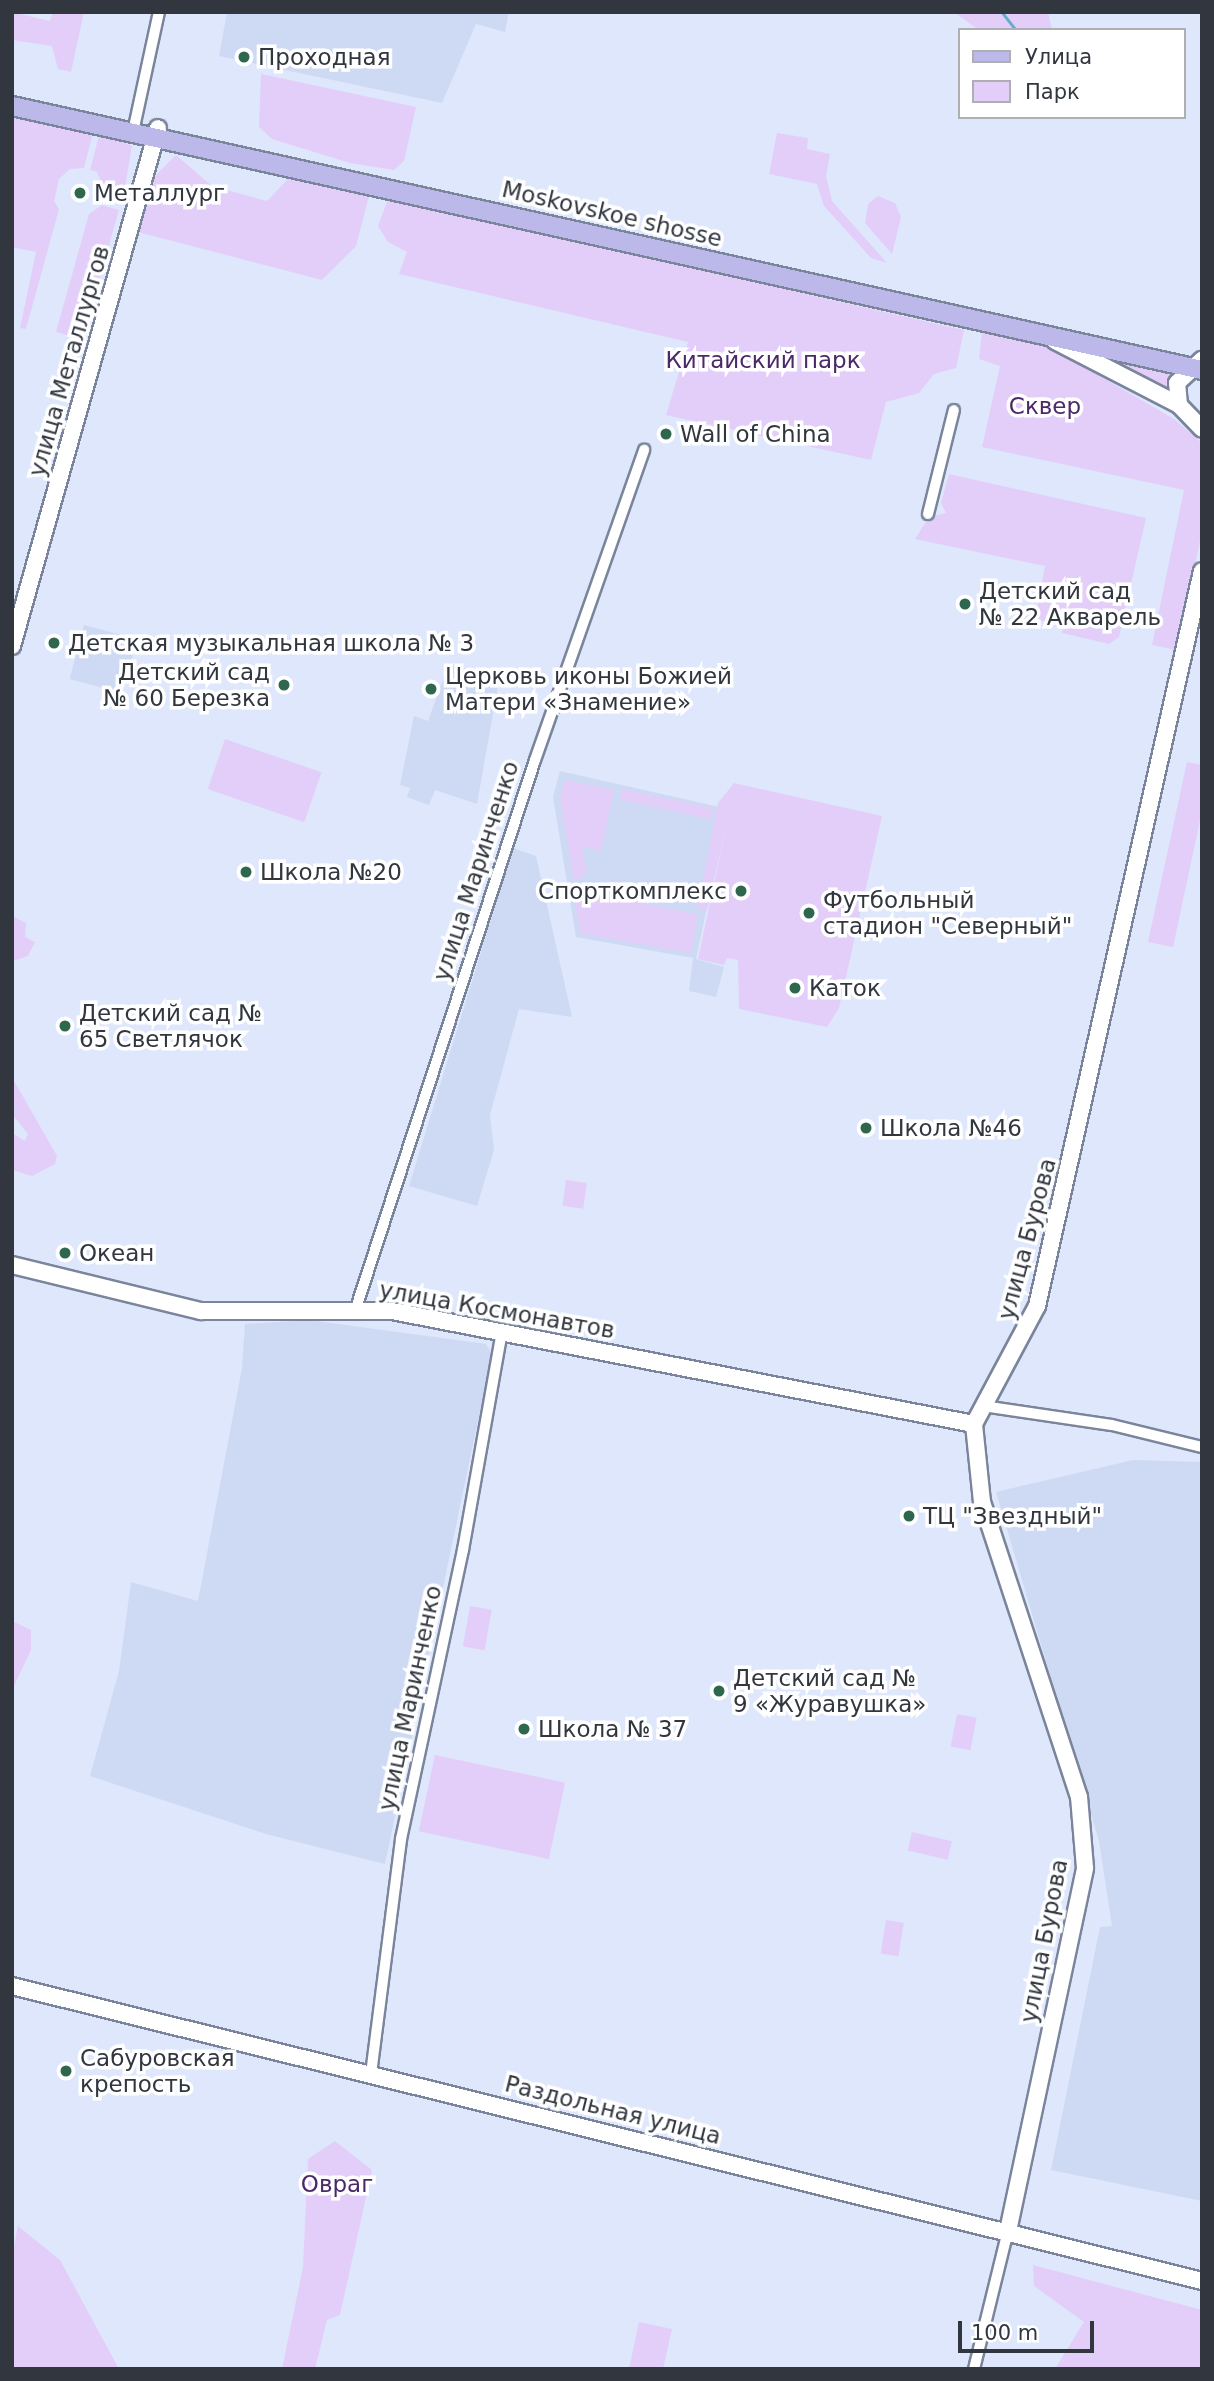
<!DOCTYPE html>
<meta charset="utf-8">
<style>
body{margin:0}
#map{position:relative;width:1214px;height:2381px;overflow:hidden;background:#dee7fb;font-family:"DejaVu Sans",sans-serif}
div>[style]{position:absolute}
.built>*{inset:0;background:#cedaf3;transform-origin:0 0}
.green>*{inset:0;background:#e3cef9;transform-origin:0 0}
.stream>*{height:2.5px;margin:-1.25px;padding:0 1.25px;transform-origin:1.25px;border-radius:1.25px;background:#66acc6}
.roads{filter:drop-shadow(2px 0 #7a859b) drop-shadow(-2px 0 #7a859b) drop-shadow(0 2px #7a859b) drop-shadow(0 -2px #7a859b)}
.street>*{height:10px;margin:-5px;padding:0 5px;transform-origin:5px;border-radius:5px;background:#fff}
.secondary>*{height:16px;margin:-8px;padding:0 8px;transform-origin:8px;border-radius:8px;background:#fff}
.primary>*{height:18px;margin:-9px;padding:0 9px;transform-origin:9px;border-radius:9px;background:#bcb8ea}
.dots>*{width:19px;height:19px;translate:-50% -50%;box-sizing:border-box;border:4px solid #fff;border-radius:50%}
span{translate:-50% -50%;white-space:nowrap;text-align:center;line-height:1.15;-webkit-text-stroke:7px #fff;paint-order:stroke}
.poi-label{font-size:23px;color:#31363f}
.left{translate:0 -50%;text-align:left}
.right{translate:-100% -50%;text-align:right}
.street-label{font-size:23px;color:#31363f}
.park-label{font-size:23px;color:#4b2868}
.frame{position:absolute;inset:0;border:14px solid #31363f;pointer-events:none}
.legend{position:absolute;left:958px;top:28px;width:228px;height:91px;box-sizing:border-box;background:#fff;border:2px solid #adafb2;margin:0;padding:9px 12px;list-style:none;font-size:21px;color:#31363f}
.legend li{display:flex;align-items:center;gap:14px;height:35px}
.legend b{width:35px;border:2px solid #adafb2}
.scale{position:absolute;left:958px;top:2321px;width:136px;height:32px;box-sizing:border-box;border:4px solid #31363f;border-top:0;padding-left:9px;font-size:21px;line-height:24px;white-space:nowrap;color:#31363f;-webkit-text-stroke:5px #fff;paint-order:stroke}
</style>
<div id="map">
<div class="built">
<div style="clip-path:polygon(227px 12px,509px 12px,505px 32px,476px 24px,442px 103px,219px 56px)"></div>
<div style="left:84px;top:625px;width:55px;height:56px;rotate:15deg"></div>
<div style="clip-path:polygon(449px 663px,499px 680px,477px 804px,435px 790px,429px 805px,407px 797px,410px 788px,400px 785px,414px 716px,428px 721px)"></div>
<div style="clip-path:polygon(560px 771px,728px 809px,696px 959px,724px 967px,716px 997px,689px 991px,693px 958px,576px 937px,553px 797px)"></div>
<div style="clip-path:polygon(513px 848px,536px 856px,572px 1017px,519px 1009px,490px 1115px,494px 1150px,477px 1206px,409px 1186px)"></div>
<div style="clip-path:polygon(309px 1320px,486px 1344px,492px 1354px,385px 1864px,266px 1834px,90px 1776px,119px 1671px,131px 1582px,198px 1601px,242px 1368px,245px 1324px)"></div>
<div style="clip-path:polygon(1133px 1460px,1202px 1462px,1202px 2201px,1051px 2170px,1100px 1927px,1112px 1926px,1099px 1841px,996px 1492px)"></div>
</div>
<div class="green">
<div style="clip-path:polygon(12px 12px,50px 21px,53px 12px,84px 12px,71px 72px,58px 69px,52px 46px,12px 40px)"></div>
<div style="clip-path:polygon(954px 12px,1048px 12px,1052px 30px,979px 30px)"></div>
<div style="clip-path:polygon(261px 74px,416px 107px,404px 161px,394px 170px,350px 163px,272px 139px,259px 127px)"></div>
<div style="clip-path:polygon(12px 114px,94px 129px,84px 168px,70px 169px,59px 179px,54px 201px,59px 209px,26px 329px,20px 328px,36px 252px,12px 247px)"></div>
<div style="clip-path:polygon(100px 132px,132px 146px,123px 198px,106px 193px,97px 172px,90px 170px)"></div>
<div style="clip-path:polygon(777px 133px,808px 138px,807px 149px,830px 154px,826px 176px,832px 201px,887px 263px,871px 258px,824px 206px,817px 184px,769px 174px)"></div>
<div style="clip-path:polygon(176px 155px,212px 186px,267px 201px,288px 179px,369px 196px,356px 246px,322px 280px,138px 232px,152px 179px)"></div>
<div style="clip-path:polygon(878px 196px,895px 203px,901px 217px,892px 254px,865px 223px,868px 204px)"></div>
<div style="clip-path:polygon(388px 199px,964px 330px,956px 368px,934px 374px,919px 393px,886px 402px,871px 460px,666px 415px,688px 342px,399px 274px,407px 252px,388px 242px,378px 226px)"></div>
<div style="clip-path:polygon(102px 205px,119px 210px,82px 339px,56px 332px,89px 214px)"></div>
<div style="clip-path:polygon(982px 332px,1027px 339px,1055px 350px,1174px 419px,1202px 443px,1202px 532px,1176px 650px,1152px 645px,1184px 490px,982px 447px,1000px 366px,979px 359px)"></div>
<div style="clip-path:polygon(1077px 348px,1181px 369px,1169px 394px)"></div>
<div style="clip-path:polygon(949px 474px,1146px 518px,1119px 637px,1109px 644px,1062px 633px,1063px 626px,1035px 619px,1045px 566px,915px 539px,929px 517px,946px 513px,941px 503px)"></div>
<div style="left:225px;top:739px;width:102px;height:53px;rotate:19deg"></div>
<div style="clip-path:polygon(1187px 762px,1202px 765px,1202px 811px,1173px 947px,1148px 942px)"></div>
<div style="clip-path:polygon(565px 780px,614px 790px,601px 851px,582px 846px,586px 874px,574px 881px,560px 798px)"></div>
<div style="clip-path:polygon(734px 783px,882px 816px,839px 1008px,827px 1027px,739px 1009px,738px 960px,727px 958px,724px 965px,698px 959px,727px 823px,707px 911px,697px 909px,718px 803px)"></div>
<div style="left:622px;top:789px;width:93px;height:11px;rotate:12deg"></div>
<div style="clip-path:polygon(573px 888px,698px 915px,690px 953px,580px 933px)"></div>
<div style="clip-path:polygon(12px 916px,26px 923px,25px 937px,35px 942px,28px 956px,16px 960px,12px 959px)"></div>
<div style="clip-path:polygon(13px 1079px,57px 1156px,55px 1164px,32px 1176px,12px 1170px,12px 1133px,25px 1141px,28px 1134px,12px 1114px)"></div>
<div style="left:566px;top:1180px;width:21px;height:26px;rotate:8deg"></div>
<div style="left:470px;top:1606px;width:22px;height:41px;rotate:10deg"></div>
<div style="clip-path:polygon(14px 1622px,31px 1630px,31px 1650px,12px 1690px)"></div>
<div style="left:957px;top:1714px;width:20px;height:33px;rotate:11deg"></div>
<div style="left:435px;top:1755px;width:133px;height:78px;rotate:12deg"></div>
<div style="left:912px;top:1832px;width:41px;height:19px;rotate:13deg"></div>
<div style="left:886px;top:1920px;width:18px;height:34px;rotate:9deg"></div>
<div style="clip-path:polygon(335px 2141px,372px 2170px,340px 2315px,327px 2320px,315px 2369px,282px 2369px,303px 2267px,308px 2159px)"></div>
<div style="clip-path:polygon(18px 2226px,60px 2260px,119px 2369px,12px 2369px,12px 2256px)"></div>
<div style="clip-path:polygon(1033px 2265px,1202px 2310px,1202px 2369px,1055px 2369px,1084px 2322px,1034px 2286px)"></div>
<div style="clip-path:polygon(639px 2322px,672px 2329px,663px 2369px,629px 2369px)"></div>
</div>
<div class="stream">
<div style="left:1002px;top:12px;width:23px;rotate:52deg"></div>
</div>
<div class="roads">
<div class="street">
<div style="left:133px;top:132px;width:123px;rotate:-77.8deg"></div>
<div style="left:928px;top:514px;width:107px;rotate:-76deg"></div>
<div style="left:356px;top:1308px;width:576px;rotate:-71.91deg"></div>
<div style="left:535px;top:760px;width:329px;rotate:-70.6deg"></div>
<div style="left:983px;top:1406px;width:130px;rotate:8.4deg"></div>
<div style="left:1112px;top:1425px;width:93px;rotate:13.7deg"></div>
<div style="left:371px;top:2074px;width:237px;rotate:-82.7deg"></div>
<div style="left:401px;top:1839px;width:296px;rotate:-77.9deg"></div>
<div style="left:463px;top:1550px;width:221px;rotate:-79.9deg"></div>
<div style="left:974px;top:2369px;width:142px;rotate:-76.2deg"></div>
</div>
<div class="secondary">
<div style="left:1055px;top:341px;width:140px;rotate:27.3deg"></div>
<div style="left:1179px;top:405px;width:33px;rotate:46deg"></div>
<div style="left:1179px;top:405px;width:22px;rotate:-95deg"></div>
<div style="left:1177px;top:383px;width:34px;rotate:-43deg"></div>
<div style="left:12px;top:646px;width:538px;rotate:-74.26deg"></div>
<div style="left:12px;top:1265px;width:195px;rotate:13.7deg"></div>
<div style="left:201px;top:1311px;width:191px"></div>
<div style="left:392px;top:1311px;width:593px;rotate:10.99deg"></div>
<div style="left:12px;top:1986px;width:1226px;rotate:13.92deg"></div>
<div style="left:1008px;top:2231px;width:371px;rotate:-78deg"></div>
<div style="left:1085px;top:1868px;width:71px;rotate:-94.8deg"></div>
<div style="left:1079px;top:1797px;width:311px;rotate:-108.2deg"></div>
<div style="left:982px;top:1502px;width:78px;rotate:-95.9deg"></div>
<div style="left:974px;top:1424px;width:134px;rotate:-61.9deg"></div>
<div style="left:1037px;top:1306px;width:753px;rotate:-77.35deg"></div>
</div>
<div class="primary">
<div style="left:12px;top:106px;width:1219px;rotate:12.51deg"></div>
</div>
</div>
<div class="dots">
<div style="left:244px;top:57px;background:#2f674e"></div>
<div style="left:80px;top:193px;background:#2f674e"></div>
<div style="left:666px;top:434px;background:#2f674e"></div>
<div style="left:965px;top:604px;background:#2f674e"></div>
<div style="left:54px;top:643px;background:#2f674e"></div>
<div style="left:284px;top:685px;background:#2f674e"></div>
<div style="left:431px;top:689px;background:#2f674e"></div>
<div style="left:246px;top:872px;background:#2f674e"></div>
<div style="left:741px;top:891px;background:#2f674e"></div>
<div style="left:809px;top:913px;background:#2f674e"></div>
<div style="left:795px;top:988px;background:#2f674e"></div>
<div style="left:65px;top:1026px;background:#2f674e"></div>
<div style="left:866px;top:1128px;background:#2f674e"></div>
<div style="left:65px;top:1253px;background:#2f674e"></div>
<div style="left:909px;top:1516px;background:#2f674e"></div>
<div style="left:719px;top:1691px;background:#2f674e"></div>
<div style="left:524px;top:1729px;background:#2f674e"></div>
<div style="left:66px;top:2071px;background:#2f674e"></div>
</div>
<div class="poi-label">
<span class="left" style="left:258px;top:57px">Проходная</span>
<span class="left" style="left:94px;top:193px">Металлург</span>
<span class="left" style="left:680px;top:434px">Wall of China</span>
<span class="left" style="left:979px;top:604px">Детский сад<br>№ 22 Акварель</span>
<span class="left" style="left:68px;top:643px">Детская музыкальная школа № 3</span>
<span class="right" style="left:270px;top:685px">Детский сад<br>№ 60 Березка</span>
<span class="left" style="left:445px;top:689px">Церковь иконы Божией<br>Матери «Знамение»</span>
<span class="left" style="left:260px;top:872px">Школа №20</span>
<span class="right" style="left:727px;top:891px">Спорткомплекс</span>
<span class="left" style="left:823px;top:913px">Футбольный<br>стадион "Северный"</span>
<span class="left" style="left:809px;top:988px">Каток</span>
<span class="left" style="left:79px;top:1026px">Детский сад №<br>65 Светлячок</span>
<span class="left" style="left:880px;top:1128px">Школа №46</span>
<span class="left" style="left:79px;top:1253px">Океан</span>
<span class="left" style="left:923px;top:1516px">ТЦ "Звездный"</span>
<span class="left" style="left:733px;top:1691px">Детский сад №<br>9 «Журавушка»</span>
<span class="left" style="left:538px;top:1729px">Школа № 37</span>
<span class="left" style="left:80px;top:2071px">Сабуровская<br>крепость</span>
</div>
<div class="street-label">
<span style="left:612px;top:214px;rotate:13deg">Moskovskoe shosse</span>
<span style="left:69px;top:361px;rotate:-74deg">улица Металлургов</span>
<span style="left:476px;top:871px;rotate:-72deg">улица Маринченко</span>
<span style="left:1027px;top:1239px;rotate:-75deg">улица Бурова</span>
<span style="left:497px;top:1310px;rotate:10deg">улица Космонавтов</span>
<span style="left:410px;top:1698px;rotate:-78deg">улица Маринченко</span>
<span style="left:1044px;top:1941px;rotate:-79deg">улица Бурова</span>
<span style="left:613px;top:2110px;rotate:14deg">Раздольная улица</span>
</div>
<div class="park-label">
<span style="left:763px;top:360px">Китайский парк</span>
<span style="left:1045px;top:406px">Сквер</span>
<span style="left:337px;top:2184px">Овраг</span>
</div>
<div class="frame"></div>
<ul class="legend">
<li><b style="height:9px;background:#bcb8ea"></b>Улица</li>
<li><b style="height:19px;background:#e3cef9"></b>Парк</li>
</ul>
<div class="scale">100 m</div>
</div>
